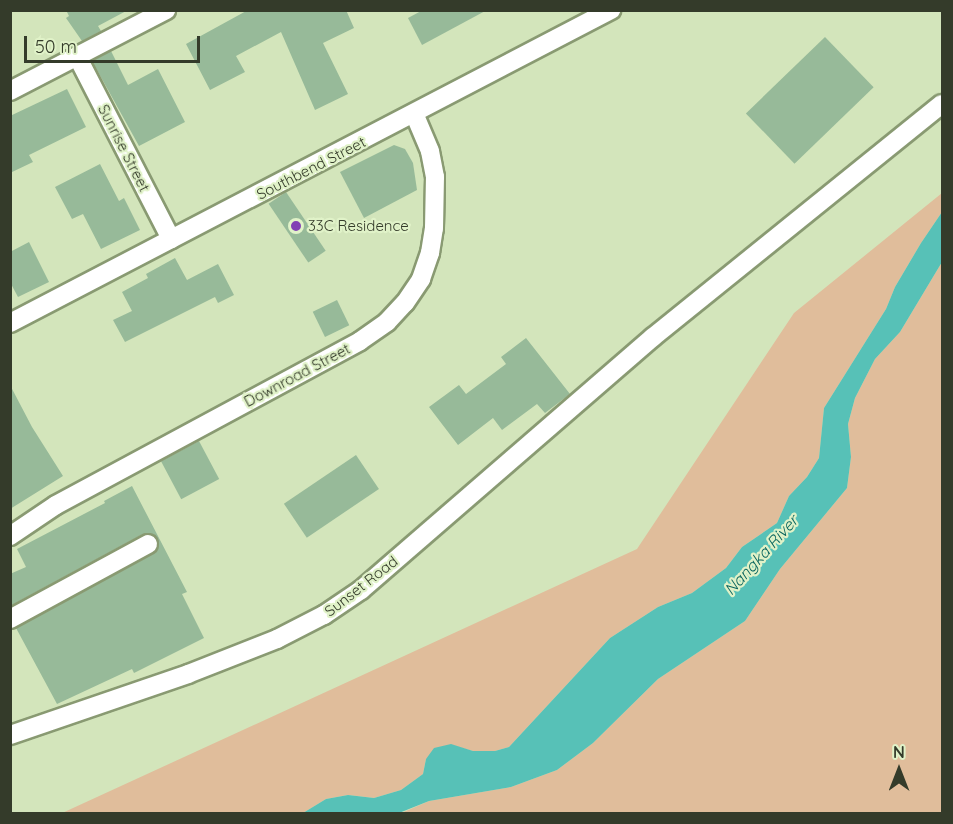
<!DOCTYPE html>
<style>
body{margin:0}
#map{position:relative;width:953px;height:824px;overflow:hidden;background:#d3e5bb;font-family:Quicksand,sans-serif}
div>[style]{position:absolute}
.green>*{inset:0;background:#e0bd9b}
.water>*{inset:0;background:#57c1b7}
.building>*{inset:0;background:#97ba99;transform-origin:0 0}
.roads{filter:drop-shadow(2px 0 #899a72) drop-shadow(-2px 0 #899a72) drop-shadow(0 2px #899a72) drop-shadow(0 -2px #899a72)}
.street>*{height:18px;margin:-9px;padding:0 9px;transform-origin:9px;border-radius:9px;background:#fff}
.dots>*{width:16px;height:16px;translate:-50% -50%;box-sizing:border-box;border:3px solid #e0f2c8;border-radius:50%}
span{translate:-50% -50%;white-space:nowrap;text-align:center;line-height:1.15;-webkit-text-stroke:4.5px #e0f2c8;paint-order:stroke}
.street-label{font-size:15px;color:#343b2a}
.poi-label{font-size:15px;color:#343b2a}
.left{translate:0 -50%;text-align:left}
.water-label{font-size:16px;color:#09655e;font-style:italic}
.frame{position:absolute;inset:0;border:12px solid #343b2a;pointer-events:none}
.north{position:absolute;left:869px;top:740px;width:60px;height:60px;-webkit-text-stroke:4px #e0f2c8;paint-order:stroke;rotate:0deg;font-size:16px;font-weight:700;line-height:24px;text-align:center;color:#343b2a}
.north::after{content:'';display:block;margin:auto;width:21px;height:27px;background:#343b2a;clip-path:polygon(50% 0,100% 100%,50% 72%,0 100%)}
.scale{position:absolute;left:24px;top:36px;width:176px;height:27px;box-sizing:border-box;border:3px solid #343b2a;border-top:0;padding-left:8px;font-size:18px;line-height:21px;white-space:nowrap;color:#343b2a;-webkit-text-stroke:4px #e0f2c8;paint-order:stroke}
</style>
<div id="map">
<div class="green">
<div style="clip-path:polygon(942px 193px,942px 212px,921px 243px,895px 287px,886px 309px,824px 408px,819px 458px,807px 477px,789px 496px,777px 523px,742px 547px,726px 568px,692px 593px,658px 607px,610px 638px,509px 747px,495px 751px,473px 751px,451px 745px,426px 759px,423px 774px,401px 790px,374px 798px,348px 795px,326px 799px,303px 813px,60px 814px,637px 549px,794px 313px)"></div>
<div style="clip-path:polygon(942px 262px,942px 813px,399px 814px,429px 801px,511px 787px,557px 770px,593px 743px,658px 679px,745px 621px,780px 569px,847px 488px,851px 457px,848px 424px,855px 398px,875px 359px,900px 332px)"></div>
</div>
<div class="water">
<div style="clip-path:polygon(942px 212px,942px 262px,900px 332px,875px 359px,855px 398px,848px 424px,851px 457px,847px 488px,780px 569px,745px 621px,658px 679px,593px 743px,557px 770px,511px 787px,429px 801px,399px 813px,303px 813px,326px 799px,348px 795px,374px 798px,401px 790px,423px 774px,426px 759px,434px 748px,451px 744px,473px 751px,495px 751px,509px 747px,610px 638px,658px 607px,692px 593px,726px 568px,742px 547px,777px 523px,789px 496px,807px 477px,819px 458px,824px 408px,886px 309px,895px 287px,921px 243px)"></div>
</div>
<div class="building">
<div style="clip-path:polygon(66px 10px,128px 10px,98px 26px,101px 31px,82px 41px,66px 18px,69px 16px)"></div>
<div style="clip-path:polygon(248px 10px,346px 10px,354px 28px,323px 43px,348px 94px,315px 110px,281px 32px,236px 56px,245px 72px,210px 90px,186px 44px)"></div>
<div style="clip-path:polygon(423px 10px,487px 10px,422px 45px,408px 18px)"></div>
<div style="left:825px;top:37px;width:70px;height:110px;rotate:46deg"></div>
<div style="clip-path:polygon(111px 51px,128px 85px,158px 69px,185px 122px,139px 146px,92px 61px)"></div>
<div style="clip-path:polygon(67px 89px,86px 127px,29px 155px,33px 162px,10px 173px,10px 116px)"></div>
<div style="clip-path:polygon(394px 145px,405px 149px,413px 163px,417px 190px,364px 218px,340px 172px)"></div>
<div style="clip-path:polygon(100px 164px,119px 201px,124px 198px,140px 230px,101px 249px,83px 214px,72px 219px,55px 187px)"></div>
<div style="left:286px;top:192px;width:71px;height:21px;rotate:56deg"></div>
<div style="clip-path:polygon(29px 242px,49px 282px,18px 297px,10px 282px,10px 252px)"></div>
<div style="clip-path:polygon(175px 258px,187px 280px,218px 264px,234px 295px,218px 303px,215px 297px,125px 342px,113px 320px,132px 311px,122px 292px,148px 278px,146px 274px)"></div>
<div style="left:337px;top:300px;width:28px;height:27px;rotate:64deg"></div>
<div style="clip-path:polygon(526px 338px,570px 394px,545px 413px,537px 404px,502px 430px,493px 418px,458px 445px,429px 407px,459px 385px,466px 394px,506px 364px,501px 357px)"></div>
<div style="clip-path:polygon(10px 385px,32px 427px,63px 476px,10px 509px)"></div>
<div style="left:199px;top:441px;width:43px;height:43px;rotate:62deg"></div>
<div style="left:356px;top:455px;width:41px;height:87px;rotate:56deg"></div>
<div style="clip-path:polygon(132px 486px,187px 592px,182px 594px,204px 638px,134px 673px,132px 669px,57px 704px,16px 628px,153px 554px,158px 549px,158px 539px,153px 534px,143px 534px,10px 606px,10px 574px,26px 567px,17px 549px,105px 503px,104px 501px)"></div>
</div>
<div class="roads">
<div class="street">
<div style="left:77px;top:56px;width:206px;rotate:62.8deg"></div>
<div style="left:10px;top:91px;width:176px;rotate:-27.4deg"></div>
<div style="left:10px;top:323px;width:678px;rotate:-27.51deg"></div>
<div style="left:10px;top:536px;width:55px;rotate:-34deg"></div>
<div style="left:56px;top:505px;width:345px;rotate:-28.3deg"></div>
<div style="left:360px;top:341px;width:33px;rotate:-35deg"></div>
<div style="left:387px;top:322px;width:26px;rotate:-47deg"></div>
<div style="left:405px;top:303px;width:29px;rotate:-56deg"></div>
<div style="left:421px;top:279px;width:28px;rotate:-71deg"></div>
<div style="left:430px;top:253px;width:25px;rotate:-81deg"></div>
<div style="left:434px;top:228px;width:51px;rotate:-88.9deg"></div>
<div style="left:435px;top:177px;width:26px;rotate:-101deg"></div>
<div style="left:430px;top:151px;width:39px;rotate:-113deg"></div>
<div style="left:10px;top:619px;width:157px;rotate:-28.5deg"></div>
<div style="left:10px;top:735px;width:188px;rotate:-18.9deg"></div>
<div style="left:188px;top:674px;width:96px;rotate:-21.5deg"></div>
<div style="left:277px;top:639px;width:53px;rotate:-27.1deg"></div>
<div style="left:324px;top:615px;width:45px;rotate:-34deg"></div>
<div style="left:361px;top:590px;width:386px;rotate:-40.9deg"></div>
<div style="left:653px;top:337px;width:371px;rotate:-38.9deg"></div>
</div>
</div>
<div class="dots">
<div style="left:296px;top:226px;background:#8140b4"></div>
</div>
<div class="street-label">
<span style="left:124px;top:148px;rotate:63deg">Sunrise Street</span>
<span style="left:311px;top:168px;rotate:-27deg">Southbend Street</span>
<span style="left:297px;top:375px;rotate:-28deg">Downroad Street</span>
<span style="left:361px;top:586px;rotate:-38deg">Sunset Road</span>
</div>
<div class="poi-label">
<span class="left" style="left:308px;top:226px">33C Residence</span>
</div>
<div class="water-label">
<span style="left:761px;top:555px;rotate:-48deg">Nangka River</span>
</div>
<div class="frame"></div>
<div class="north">N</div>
<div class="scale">50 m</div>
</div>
